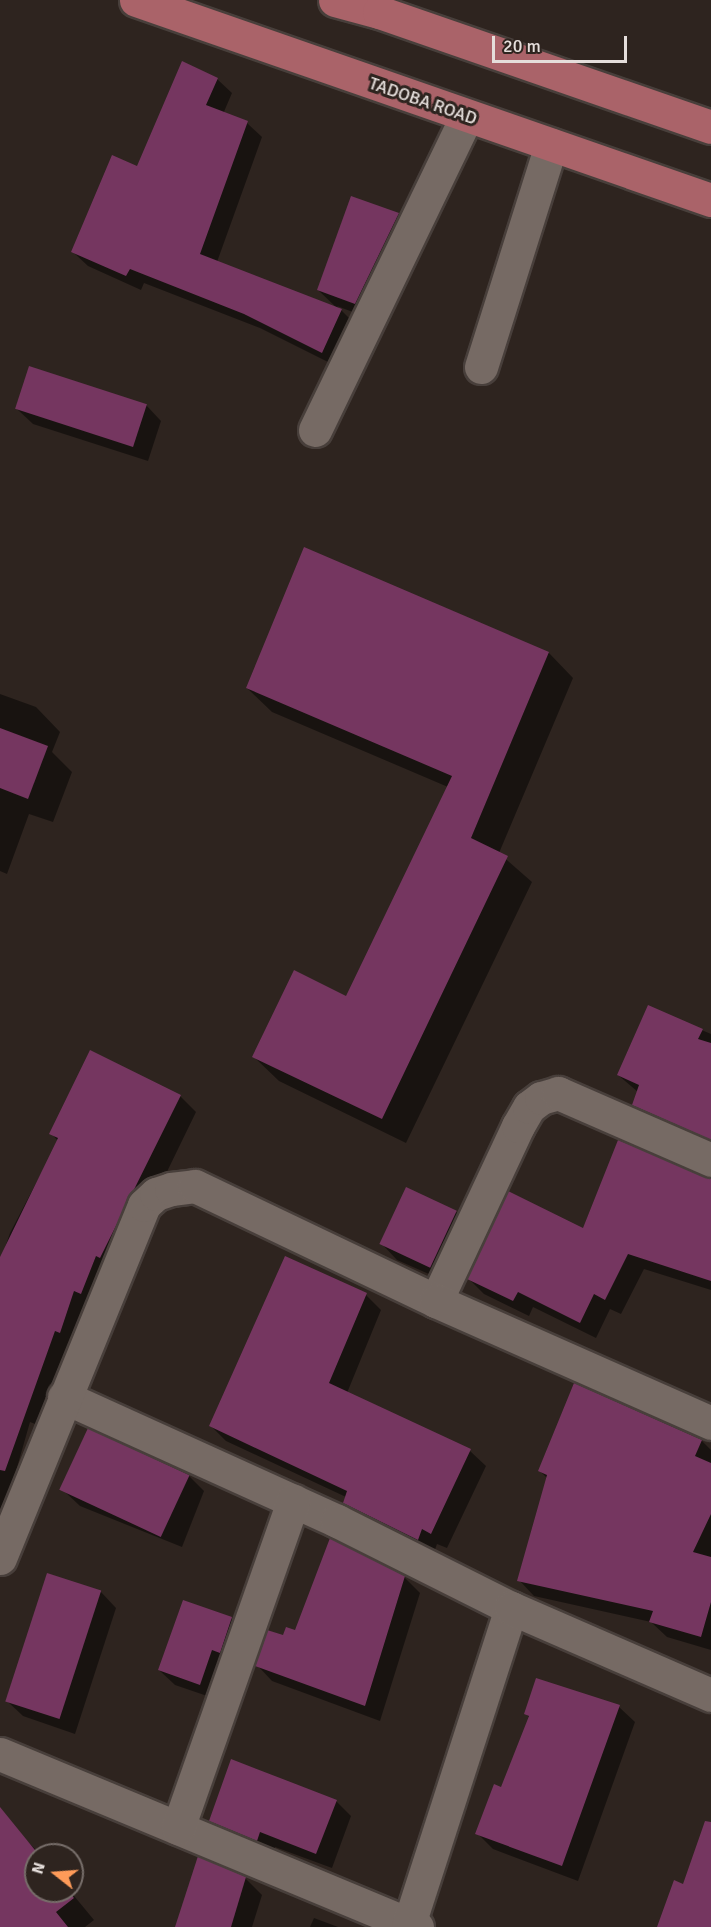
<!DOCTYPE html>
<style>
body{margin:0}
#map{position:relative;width:711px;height:1927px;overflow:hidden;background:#2e241f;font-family:Signika,sans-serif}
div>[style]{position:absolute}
.shadow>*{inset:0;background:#0007}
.building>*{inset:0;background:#753660;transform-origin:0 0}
.roads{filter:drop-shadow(2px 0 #483f3b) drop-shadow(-2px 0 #483f3b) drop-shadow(0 2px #483f3b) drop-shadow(0 -2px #483f3b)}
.minor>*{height:33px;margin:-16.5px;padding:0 16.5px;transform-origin:16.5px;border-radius:16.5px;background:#766a64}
.major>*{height:33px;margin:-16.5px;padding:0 16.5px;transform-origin:16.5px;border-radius:16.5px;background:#aa6369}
span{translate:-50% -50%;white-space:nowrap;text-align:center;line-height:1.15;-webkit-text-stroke:6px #2e241f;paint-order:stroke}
.street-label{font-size:18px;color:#e5dedb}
.north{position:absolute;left:24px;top:1843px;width:60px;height:60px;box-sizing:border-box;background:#2e241f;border:2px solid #776e6a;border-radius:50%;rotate:287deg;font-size:16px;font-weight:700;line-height:24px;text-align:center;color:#e5dedb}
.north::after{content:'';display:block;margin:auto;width:21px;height:27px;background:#fe9b59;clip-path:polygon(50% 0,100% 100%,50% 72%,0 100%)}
.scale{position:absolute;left:492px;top:36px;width:135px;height:27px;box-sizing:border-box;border:3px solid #e5dedb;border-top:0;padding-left:8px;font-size:18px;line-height:21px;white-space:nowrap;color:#e5dedb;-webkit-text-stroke:4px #2e241f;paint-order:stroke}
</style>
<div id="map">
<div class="shadow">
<div style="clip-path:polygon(217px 79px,232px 93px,223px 114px,247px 123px,262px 137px,217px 262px,338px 309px,318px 290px,398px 214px,413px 230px,371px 319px,337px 306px,356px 325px,336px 366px,260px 328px,144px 283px,141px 290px,88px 266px,73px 252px,137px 168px)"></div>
<div style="clip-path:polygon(146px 405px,161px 421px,148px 461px,33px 424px,17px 409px)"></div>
<div style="clip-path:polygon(305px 549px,549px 653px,573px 678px,499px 853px,532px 882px,406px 1143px,279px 1081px,254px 1057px,347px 998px,448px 787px,272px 712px,247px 688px)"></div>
<div style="clip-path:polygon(0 694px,36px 707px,60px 732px,52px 752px,72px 772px,53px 822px,29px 814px,7px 874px,0 871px)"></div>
<div style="clip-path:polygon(648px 1007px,711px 1034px,711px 1149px,649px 1120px,633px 1104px,638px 1092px,618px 1075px)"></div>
<div style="clip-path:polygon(180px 1096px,196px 1112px,43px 1427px,30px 1422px,0 1527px,0 1262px,10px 1233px,58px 1141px,51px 1133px)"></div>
<div style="clip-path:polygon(711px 1178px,711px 1290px,644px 1269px,621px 1314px,610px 1309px,596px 1338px,533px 1307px,529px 1316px,484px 1294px,469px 1279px)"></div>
<div style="clip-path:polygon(407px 1189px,456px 1212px,472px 1228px,447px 1282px,397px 1260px,382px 1244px)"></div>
<div style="clip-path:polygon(366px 1295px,381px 1310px,347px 1393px,470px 1451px,486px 1466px,447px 1548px,437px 1544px,433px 1555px,360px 1518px,344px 1503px,346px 1497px,226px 1441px,211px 1426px)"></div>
<div style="clip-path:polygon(575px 1385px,702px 1441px,711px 1450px,711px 1650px,667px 1637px,651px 1622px,534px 1596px,519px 1580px,547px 1478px,540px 1471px)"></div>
<div style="clip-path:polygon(189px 1476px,204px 1491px,182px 1547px,80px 1506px,64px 1491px)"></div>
<div style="clip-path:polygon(48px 1575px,101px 1592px,116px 1608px,75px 1734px,23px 1716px,7px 1701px)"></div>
<div style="clip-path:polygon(404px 1577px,420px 1593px,380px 1721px,272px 1681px,257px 1665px,284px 1637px)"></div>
<div style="clip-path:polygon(231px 1619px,247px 1634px,216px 1699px,175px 1685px,159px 1670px)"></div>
<div style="clip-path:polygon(619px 1707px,635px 1722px,578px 1881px,493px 1849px,477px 1833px,502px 1789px,530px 1718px,526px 1714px)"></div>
<div style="clip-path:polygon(336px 1801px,351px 1816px,332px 1868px,275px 1847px,273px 1855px,226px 1836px,211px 1820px)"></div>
<div style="clip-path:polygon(18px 1832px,41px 1855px,36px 1855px,36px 1891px,70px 1891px,94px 1920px,85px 1927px,0 1927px,0 1847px)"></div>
<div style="clip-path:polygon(245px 1878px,262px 1895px,252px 1927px,176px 1927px)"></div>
<div style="clip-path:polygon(314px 1918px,338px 1927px,310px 1927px)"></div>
</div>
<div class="building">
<div style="clip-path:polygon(182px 61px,218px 78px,206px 105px,248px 121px,200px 254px,342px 309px,322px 353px,244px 314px,130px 269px,126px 276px,71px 252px,112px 155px,137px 166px)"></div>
<div style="clip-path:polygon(351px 196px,399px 213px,355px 304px,317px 290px)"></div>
<div style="left:29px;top:366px;width:124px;height:45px;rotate:18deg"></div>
<div style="clip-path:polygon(304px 547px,549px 652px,471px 838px,508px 856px,382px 1119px,252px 1057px,294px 970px,346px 996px,452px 776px,246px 688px)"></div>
<div style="clip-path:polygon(0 728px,48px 746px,28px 799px,0 788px)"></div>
<div style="clip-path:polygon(648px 1005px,703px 1029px,698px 1039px,711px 1043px,711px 1140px,632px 1105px,639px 1085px,617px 1075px)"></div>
<div style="clip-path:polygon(90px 1050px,181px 1095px,100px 1258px,96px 1256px,81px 1294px,74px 1291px,60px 1333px,55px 1331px,5px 1471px,0 1470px,0 1257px,58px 1138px,49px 1134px)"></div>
<div style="clip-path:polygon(618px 1140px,711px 1178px,711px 1281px,628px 1254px,605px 1300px,594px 1294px,580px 1323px,518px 1292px,513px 1301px,467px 1279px,508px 1191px,583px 1228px)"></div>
<div style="left:406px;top:1187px;width:56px;height:63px;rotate:25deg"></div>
<div style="clip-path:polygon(285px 1256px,367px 1293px,329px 1383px,471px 1449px,431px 1534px,422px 1529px,418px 1540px,343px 1503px,347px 1491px,209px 1426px)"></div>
<div style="clip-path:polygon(574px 1383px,702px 1440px,695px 1456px,711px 1463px,711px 1514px,693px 1552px,711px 1557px,711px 1602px,701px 1637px,649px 1622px,653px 1611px,517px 1581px,547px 1475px,538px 1471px)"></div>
<div style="left:88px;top:1428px;width:112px;height:68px;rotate:25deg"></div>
<div style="clip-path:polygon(330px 1538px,405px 1576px,365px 1706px,255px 1666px,267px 1630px,283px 1635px,286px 1627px,295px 1630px)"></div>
<div style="left:47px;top:1573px;width:57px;height:135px;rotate:18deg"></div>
<div style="clip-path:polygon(183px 1600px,232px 1617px,220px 1653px,212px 1650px,200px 1685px,158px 1670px)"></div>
<div style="clip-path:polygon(536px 1678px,620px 1705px,562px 1866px,475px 1834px,494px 1784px,501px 1787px,529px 1716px,524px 1714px)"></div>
<div style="clip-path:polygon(231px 1759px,337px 1800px,316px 1854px,260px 1832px,257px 1841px,209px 1821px)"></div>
<div style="clip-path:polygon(0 1807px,39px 1855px,36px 1891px,68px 1891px,74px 1898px,56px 1912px,68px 1927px,0 1927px)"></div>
<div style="clip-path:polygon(705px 1821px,711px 1822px,711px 1927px,657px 1927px,674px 1880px,683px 1884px)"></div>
<div style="clip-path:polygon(198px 1856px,246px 1877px,231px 1927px,175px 1927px)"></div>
</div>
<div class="roads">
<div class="minor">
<div style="left:481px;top:367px;width:233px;rotate:-72.5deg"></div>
<div style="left:315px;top:430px;width:349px;rotate:-64.2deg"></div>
<div style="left:436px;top:1301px;width:193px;rotate:-64.9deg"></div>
<div style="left:518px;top:1126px;width:22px;rotate:-60deg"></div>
<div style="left:529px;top:1107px;width:15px;rotate:-37deg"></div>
<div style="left:541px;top:1098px;width:18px;rotate:-16deg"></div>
<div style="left:558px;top:1093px;width:167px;rotate:23.6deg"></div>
<div style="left:64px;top:1397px;width:300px;rotate:24.4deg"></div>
<div style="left:337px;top:1521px;width:195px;rotate:26.6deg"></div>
<div style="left:0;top:1558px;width:381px;rotate:-67.8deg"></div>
<div style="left:144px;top:1205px;width:16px;rotate:-43deg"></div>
<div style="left:156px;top:1194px;width:16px;rotate:-18deg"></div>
<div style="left:171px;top:1189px;width:24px;rotate:-7deg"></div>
<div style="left:195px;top:1186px;width:267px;rotate:25.5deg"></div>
<div style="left:436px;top:1301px;width:301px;rotate:23.9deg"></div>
<div style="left:0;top:1754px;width:443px;rotate:22.6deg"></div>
<div style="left:178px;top:1828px;width:347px;rotate:-70.6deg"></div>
<div style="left:417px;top:1927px;width:9px;rotate:-159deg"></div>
<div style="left:409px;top:1924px;width:332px;rotate:-72.1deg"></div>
<div style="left:511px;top:1608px;width:218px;rotate:23.5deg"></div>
</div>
<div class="major">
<div style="left:136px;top:0;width:609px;rotate:19.18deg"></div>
<div style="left:335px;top:0;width:46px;rotate:15.3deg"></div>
<div style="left:379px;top:12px;width:351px;rotate:19.1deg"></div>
</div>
</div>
<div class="street-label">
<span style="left:423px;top:101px;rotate:19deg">TADOBA ROAD</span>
</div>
<div class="north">N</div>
<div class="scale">20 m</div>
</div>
